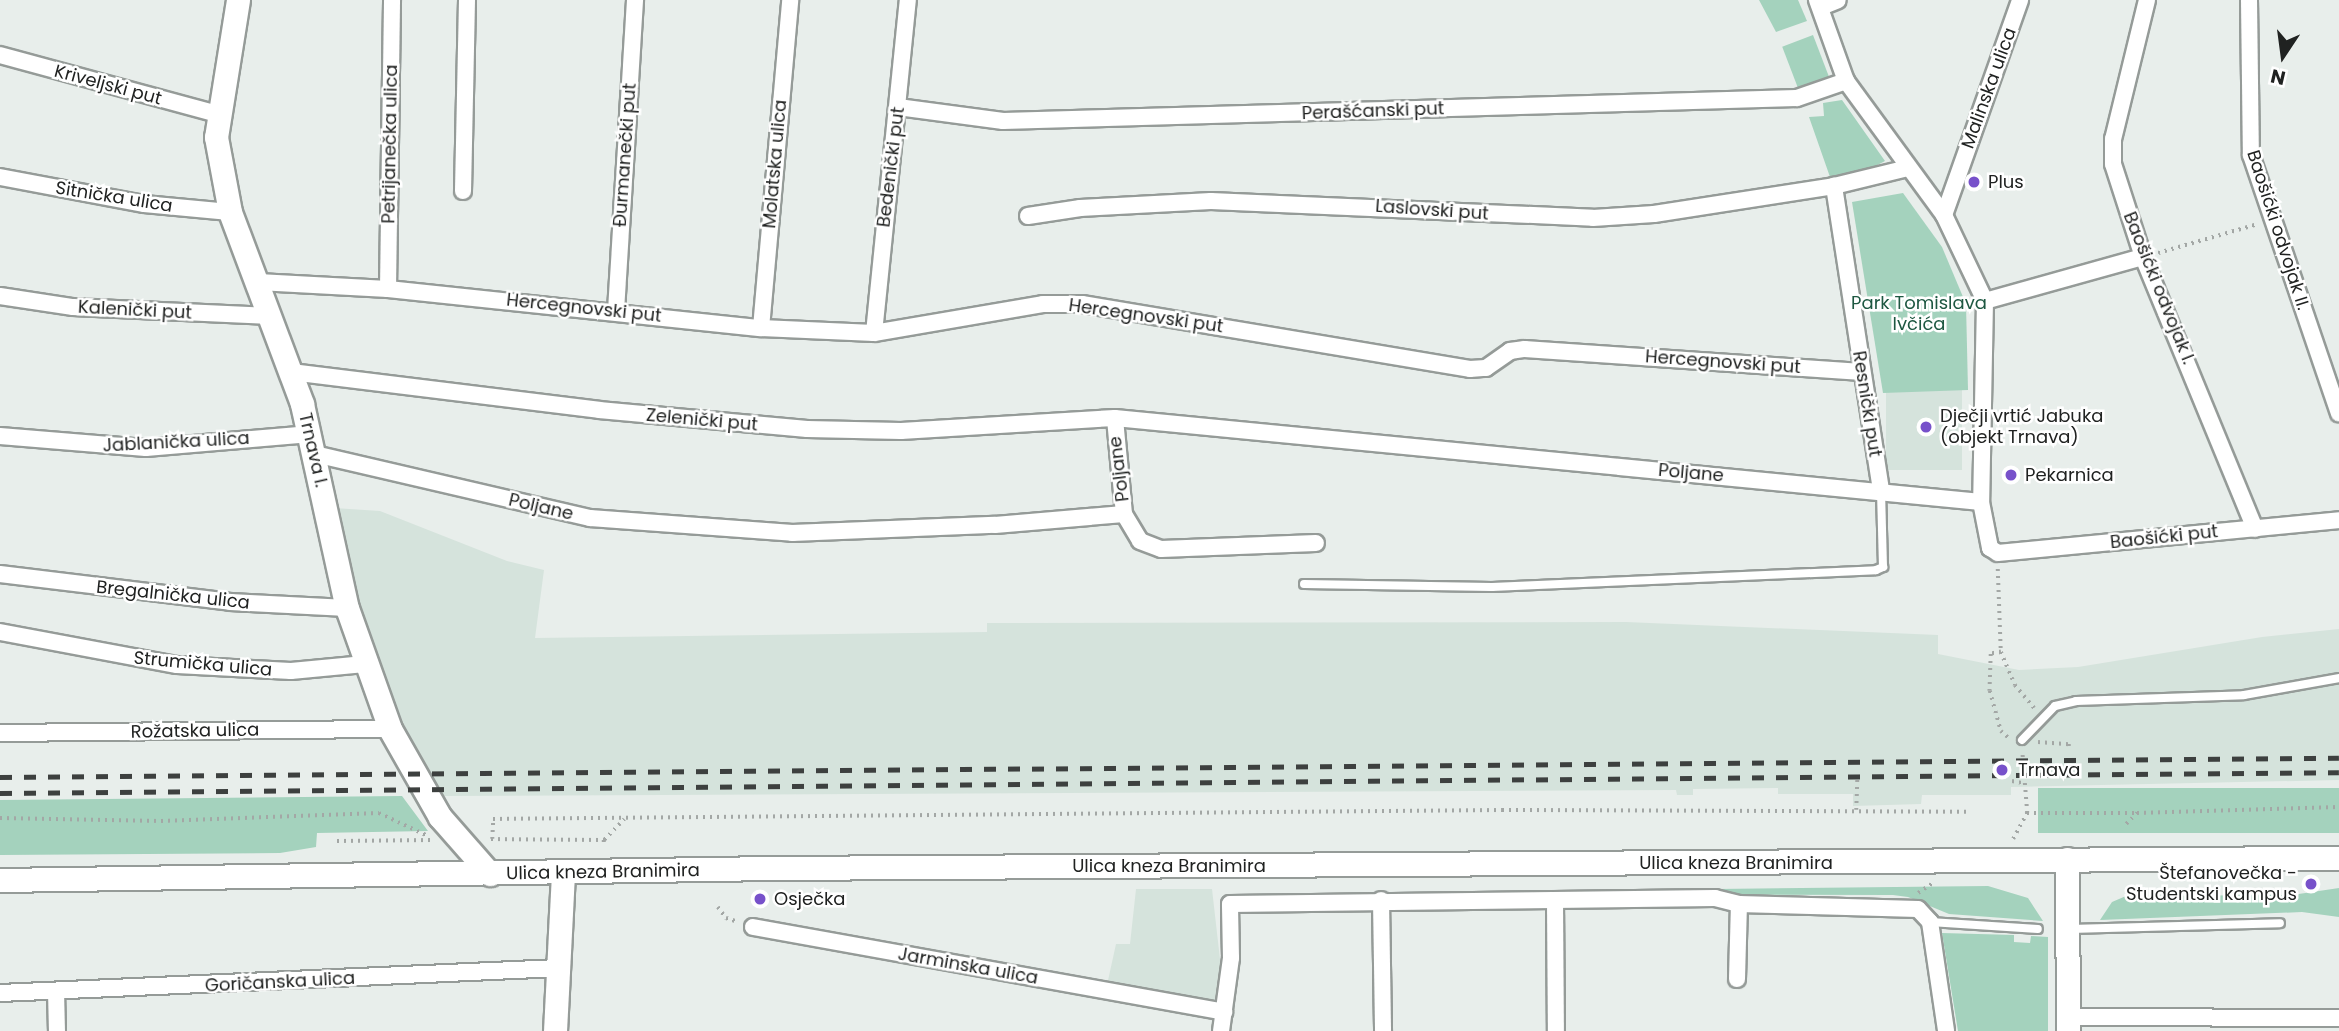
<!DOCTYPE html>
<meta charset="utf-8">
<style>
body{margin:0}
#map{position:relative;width:2339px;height:1031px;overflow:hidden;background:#e8eeeb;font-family:Poppins,sans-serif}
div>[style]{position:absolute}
.built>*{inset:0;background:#d5e3dc;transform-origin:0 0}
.green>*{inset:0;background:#a4d2bd;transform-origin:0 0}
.path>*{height:3.5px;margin-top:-1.75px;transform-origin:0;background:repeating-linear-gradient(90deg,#a3a7a5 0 2px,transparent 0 7px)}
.roads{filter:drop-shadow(2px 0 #959b98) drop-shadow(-2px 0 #959b98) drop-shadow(0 2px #959b98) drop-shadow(0 -2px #959b98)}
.lane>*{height:8px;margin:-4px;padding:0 4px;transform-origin:4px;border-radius:4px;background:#fff}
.street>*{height:16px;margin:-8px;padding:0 8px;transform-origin:8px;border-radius:8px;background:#fff}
.secondary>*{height:23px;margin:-11.5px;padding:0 11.5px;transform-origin:11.5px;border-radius:11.5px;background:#fff}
.rail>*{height:5px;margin-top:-2.5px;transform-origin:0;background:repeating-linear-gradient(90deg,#3d403f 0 12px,transparent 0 24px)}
.dots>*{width:19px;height:19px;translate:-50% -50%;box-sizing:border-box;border:4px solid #fff;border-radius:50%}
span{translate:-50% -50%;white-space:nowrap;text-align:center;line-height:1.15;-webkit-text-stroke:5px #fff;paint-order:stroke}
.street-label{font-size:18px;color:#202221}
.poi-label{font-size:18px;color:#202221}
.left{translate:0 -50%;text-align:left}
.right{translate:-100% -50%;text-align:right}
.park-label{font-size:18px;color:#1e5842}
.north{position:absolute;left:2248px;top:21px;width:70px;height:70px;-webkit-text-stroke:5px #fff;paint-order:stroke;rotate:193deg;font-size:19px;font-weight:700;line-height:28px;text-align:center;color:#202221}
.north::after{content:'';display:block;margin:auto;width:24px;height:32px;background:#202221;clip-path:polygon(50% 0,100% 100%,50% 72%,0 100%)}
</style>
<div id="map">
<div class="built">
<div style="left:1886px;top:384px;width:76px;height:86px"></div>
<div style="clip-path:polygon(334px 508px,380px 511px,507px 561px,544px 570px,535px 638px,987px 632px,987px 623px,1626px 622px,1938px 635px,1938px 654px,2019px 670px,2078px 667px,2262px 637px,2339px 629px,2339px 780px,2011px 787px,2011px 795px,1922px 795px,1921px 804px,1853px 806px,1853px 794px,1778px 794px,1778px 788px,1693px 789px,1693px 795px,1677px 795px,1676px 790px,442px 796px,403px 734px,362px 627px)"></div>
<div style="clip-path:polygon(1136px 889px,1212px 889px,1221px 968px,1215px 1003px,1107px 985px,1116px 944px,1130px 944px)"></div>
</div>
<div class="green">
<div style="clip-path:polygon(1759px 0,1798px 0,1807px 21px,1776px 32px)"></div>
<div style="left:1813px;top:35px;width:47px;height:33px;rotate:69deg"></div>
<div style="clip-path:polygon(1842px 100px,1885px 161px,1866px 171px,1830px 177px,1809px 117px,1824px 116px,1823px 103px)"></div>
<div style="clip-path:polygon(1903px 193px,1942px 247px,1966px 304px,1968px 390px,1883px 393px,1852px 202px)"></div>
<div style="left:2339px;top:788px;width:45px;height:301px;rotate:90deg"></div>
<div style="clip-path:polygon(402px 796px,428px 831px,317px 833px,316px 847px,280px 853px,0 855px,0 800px)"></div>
<div style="clip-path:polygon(1988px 886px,2028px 898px,2043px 921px,1949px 914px,1908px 897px,1893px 895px,1270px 894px)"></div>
<div style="clip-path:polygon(2339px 888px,2339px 917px,2302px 912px,2100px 920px,2112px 902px,2126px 896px,2292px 895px)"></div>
<div style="clip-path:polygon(1942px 933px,2014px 935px,2014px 942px,2030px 943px,2031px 936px,2048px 937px,2048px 1031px,1958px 1031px)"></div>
</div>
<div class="path">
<div style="left:2158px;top:253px;width:104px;rotate:-16.2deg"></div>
<div style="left:1998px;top:569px;width:83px;rotate:87.9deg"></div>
<div style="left:2001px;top:652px;width:10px;rotate:169deg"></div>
<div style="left:1991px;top:654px;width:37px;rotate:92deg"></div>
<div style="left:1990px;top:691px;width:41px;rotate:74.6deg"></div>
<div style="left:2001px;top:731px;width:13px;rotate:42deg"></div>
<div style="left:2001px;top:652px;width:36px;rotate:67deg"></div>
<div style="left:2015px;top:685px;width:30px;rotate:50deg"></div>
<div style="left:2038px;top:742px;width:31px;rotate:4deg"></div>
<div style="left:2069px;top:744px;width:4px;rotate:90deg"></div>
<div style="left:2012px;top:781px;width:10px;rotate:11deg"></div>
<div style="left:1856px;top:810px;width:30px;rotate:-88deg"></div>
<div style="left:2027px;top:813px;width:108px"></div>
<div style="left:0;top:818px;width:161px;rotate:1.1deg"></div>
<div style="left:161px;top:821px;width:218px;rotate:-2.1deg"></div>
<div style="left:379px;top:813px;width:54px;rotate:25.1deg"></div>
<div style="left:2126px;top:824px;width:16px;rotate:-45deg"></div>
<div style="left:2137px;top:813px;width:202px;rotate:-1.7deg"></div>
<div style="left:491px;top:839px;width:113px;rotate:0.5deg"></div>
<div style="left:604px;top:840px;width:7px;rotate:90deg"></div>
<div style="left:492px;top:839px;width:20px;rotate:-87deg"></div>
<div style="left:493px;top:819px;width:1009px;rotate:-0.51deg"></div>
<div style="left:1502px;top:810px;width:466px;rotate:0.2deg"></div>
<div style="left:2013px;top:839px;width:30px;rotate:-62deg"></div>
<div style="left:2027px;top:813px;width:62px;rotate:-94.6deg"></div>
<div style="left:604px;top:840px;width:29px;rotate:-46deg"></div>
<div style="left:337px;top:841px;width:96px;rotate:-0.6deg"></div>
<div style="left:1918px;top:893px;width:18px;rotate:-34deg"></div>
<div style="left:718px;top:907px;width:14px;rotate:54deg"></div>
<div style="left:726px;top:918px;width:13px;rotate:18deg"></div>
</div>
<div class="roads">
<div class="lane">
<div style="left:1304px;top:584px;width:188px;rotate:0.9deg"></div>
<div style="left:1492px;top:587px;width:384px;rotate:-2.5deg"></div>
<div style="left:1876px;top:570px;width:8px;rotate:-23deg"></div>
<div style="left:1883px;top:567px;width:77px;rotate:-91.5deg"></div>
<div style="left:2022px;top:740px;width:47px;rotate:-45.9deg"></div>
<div style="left:2055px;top:706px;width:22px;rotate:-13deg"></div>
<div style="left:2076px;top:701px;width:168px;rotate:-2deg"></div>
<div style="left:2244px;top:695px;width:97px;rotate:-10.1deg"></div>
<div style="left:1930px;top:922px;width:108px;rotate:3.7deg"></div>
<div style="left:2070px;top:929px;width:210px;rotate:-1.6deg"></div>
</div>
<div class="street">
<div style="left:1817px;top:0;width:86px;rotate:70.3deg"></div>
<div style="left:1846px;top:81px;width:166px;rotate:53.8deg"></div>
<div style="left:1944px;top:215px;width:95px;rotate:64.5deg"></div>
<div style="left:1985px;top:301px;width:201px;rotate:91.1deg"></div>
<div style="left:1981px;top:502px;width:47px;rotate:78.9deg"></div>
<div style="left:1990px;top:548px;width:9px;rotate:32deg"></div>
<div style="left:1998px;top:553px;width:343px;rotate:-5.5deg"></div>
<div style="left:2147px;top:0;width:143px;rotate:103.7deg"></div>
<div style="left:2113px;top:139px;width:25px;rotate:90deg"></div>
<div style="left:2113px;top:164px;width:98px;rotate:72.1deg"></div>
<div style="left:2143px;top:257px;width:294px;rotate:67.6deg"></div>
<div style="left:2249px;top:0;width:155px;rotate:89.3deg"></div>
<div style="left:2251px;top:155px;width:273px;rotate:71.2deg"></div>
<div style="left:1821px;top:7px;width:18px;rotate:-22deg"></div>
<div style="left:0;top:55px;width:225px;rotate:15.2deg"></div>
<div style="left:898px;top:107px;width:106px;rotate:7.6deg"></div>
<div style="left:1003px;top:121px;width:794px;rotate:-1.66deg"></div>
<div style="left:1797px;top:98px;width:52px;rotate:-19.1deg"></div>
<div style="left:0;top:177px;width:147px;rotate:10.6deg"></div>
<div style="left:144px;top:204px;width:86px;rotate:5.3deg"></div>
<div style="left:463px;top:191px;width:191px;rotate:-88.8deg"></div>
<div style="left:1944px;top:215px;width:228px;rotate:-70.5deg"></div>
<div style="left:1028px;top:216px;width:53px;rotate:-8.7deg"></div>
<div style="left:1080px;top:208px;width:131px;rotate:-3.1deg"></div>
<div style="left:1211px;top:201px;width:382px;rotate:2.5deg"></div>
<div style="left:1593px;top:218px;width:61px;rotate:-3.8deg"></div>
<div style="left:1654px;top:214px;width:182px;rotate:-8.8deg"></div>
<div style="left:258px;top:282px;width:130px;rotate:3.1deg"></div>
<div style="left:388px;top:289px;width:375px;rotate:6deg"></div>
<div style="left:761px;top:328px;width:113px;rotate:2.5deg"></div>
<div style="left:874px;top:333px;width:171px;rotate:-9.7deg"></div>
<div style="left:1043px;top:304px;width:39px"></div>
<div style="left:1082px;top:304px;width:393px;rotate:9.5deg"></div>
<div style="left:1470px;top:369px;width:16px;rotate:-4deg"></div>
<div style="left:1486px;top:368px;width:29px;rotate:-35deg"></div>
<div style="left:1510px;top:351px;width:15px;rotate:-8deg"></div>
<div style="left:1525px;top:349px;width:337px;rotate:3.9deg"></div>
<div style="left:388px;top:289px;width:289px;rotate:-89.2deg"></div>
<div style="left:0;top:296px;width:74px;rotate:8.6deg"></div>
<div style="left:73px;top:307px;width:198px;rotate:2.6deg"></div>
<div style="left:1985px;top:301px;width:164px;rotate:-15.6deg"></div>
<div style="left:616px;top:311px;width:312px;rotate:-86.5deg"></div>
<div style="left:761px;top:328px;width:329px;rotate:-84.9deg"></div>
<div style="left:874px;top:333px;width:335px;rotate:-84.2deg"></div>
<div style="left:291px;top:372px;width:310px;rotate:7deg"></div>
<div style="left:599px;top:410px;width:209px;rotate:5.2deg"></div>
<div style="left:807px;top:429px;width:94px;rotate:1.2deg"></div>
<div style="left:901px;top:431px;width:214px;rotate:-3.5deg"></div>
<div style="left:0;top:436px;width:146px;rotate:4.7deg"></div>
<div style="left:146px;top:448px;width:165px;rotate:-4.9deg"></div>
<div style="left:315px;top:454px;width:282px;rotate:13.1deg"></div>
<div style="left:590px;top:518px;width:203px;rotate:4.2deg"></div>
<div style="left:792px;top:533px;width:203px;rotate:-2.3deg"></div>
<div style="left:995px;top:525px;width:129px;rotate:-4.9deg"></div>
<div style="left:1124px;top:514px;width:96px;rotate:-95.4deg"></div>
<div style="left:1115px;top:418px;width:870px;rotate:5.54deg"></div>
<div style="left:1881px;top:490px;width:308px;rotate:-98.8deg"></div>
<div style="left:1834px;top:186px;width:76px;rotate:-13.7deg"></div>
<div style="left:1124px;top:514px;width:31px;rotate:59deg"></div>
<div style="left:1140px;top:541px;width:22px;rotate:21deg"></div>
<div style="left:1161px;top:549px;width:155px;rotate:-2.2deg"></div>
<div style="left:0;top:574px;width:232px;rotate:6.9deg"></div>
<div style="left:230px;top:602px;width:117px;rotate:2.9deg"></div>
<div style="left:0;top:632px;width:180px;rotate:10.6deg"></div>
<div style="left:177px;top:665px;width:114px;rotate:3deg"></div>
<div style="left:291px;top:671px;width:74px;rotate:-5.4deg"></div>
<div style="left:0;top:733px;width:390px;rotate:-0.6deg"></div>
<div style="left:1381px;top:900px;width:131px;rotate:89.1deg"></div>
<div style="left:1555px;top:900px;width:131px;rotate:89.6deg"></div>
<div style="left:753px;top:927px;width:479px;rotate:10.2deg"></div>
<div style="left:1737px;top:979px;width:75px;rotate:-88.5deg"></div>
<div style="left:56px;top:991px;width:40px;rotate:88.6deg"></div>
<div style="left:0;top:993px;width:561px;rotate:-2.56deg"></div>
<div style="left:2068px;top:1017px;width:271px;rotate:0.2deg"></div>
<div style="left:1221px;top:1031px;width:74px;rotate:-82.2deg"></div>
<div style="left:1231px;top:958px;width:54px;rotate:-91.1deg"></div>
<div style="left:1230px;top:904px;width:485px;rotate:-0.7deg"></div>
<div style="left:1715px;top:898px;width:25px;rotate:14deg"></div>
<div style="left:1739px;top:904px;width:179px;rotate:1.6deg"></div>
<div style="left:1918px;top:909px;width:18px;rotate:47deg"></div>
<div style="left:1930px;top:922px;width:110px;rotate:81.6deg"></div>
</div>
<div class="secondary">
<div style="left:238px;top:0;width:139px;rotate:99.1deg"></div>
<div style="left:216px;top:137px;width:76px;rotate:79.4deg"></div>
<div style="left:230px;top:212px;width:205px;rotate:69.4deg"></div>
<div style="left:302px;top:404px;width:209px;rotate:77.6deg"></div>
<div style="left:347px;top:608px;width:128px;rotate:70.4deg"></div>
<div style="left:390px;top:729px;width:101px;rotate:60.4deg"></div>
<div style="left:440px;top:817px;width:76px;rotate:48.7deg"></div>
<div style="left:2067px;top:859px;width:172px;rotate:89.7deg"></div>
<div style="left:0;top:880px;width:774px;rotate:-0.89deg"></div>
<div style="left:774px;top:868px;width:1565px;rotate:-0.37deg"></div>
<div style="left:555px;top:1031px;width:157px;rotate:-87.1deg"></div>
</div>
</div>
<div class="rail">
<div style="left:0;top:777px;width:2339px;rotate:-0.47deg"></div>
<div style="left:0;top:793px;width:2339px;rotate:-0.51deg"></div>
</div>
<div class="dots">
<div style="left:1974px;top:182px;background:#7751ca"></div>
<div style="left:1926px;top:427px;background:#7751ca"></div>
<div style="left:2011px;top:475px;background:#7751ca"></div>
<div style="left:2002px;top:770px;background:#7751ca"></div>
<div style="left:2311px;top:884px;background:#7751ca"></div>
<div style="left:760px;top:899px;background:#7751ca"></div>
</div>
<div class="street-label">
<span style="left:108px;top:85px;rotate:15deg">Kriveljski put</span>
<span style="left:1989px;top:88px;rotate:-70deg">Malinska ulica</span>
<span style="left:1373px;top:111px;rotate:-2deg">Perašćanski put</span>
<span style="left:390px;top:144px;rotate:-89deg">Petrijanečka ulica</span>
<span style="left:625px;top:155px;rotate:-86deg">Đurmanečki put</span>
<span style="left:775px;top:164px;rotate:-85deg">Molatska ulica</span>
<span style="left:891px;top:167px;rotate:-83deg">Bedenički put</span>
<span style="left:114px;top:197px;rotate:9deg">Sitnička ulica</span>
<span style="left:1432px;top:210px;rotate:4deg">Laslovski put</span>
<span style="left:2278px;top:230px;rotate:72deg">Baošićki odvojak II.</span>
<span style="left:2159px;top:288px;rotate:68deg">Baošićki odvojak I.</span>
<span style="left:584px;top:308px;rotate:6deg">Hercegnovski put</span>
<span style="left:135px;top:310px;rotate:3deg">Kalenički put</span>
<span style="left:1146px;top:316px;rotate:8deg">Hercegnovski put</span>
<span style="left:1723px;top:362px;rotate:4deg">Hercegnovski put</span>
<span style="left:1867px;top:404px;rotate:81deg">Resnički put</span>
<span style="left:702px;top:420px;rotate:5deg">Zelenički put</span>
<span style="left:176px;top:442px;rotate:-3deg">Jablanička ulica</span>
<span style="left:313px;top:450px;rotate:77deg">Trnava I.</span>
<span style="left:1119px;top:469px;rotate:-97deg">Poljane</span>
<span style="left:1691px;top:473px;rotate:5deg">Poljane</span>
<span style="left:541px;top:507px;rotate:13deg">Poljane</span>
<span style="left:2164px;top:537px;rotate:-6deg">Baošićki put</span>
<span style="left:173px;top:595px;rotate:6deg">Bregalnička ulica</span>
<span style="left:203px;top:664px;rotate:5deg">Strumička ulica</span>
<span style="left:195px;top:731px;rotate:-1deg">Rožatska ulica</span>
<span style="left:1736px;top:863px">Ulica kneza Branimira</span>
<span style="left:1169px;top:866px">Ulica kneza Branimira</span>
<span style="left:603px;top:872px;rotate:-1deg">Ulica kneza Branimira</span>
<span style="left:968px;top:966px;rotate:10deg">Jarminska ulica</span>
<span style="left:280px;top:982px;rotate:-3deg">Goričanska ulica</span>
</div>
<div class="poi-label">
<span class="left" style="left:1988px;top:182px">Plus</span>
<span class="left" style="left:1940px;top:427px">Dječji vrtić Jabuka<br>(objekt Trnava)</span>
<span class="left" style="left:2025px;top:475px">Pekarnica</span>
<span class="left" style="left:2018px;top:770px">Trnava</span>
<span class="right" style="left:2297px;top:884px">Štefanovečka -<br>Studentski kampus</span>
<span class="left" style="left:774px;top:899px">Osječka</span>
</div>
<div class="park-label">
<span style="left:1919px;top:314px">Park Tomislava<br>Ivčića</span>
</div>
<div class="north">N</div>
</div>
